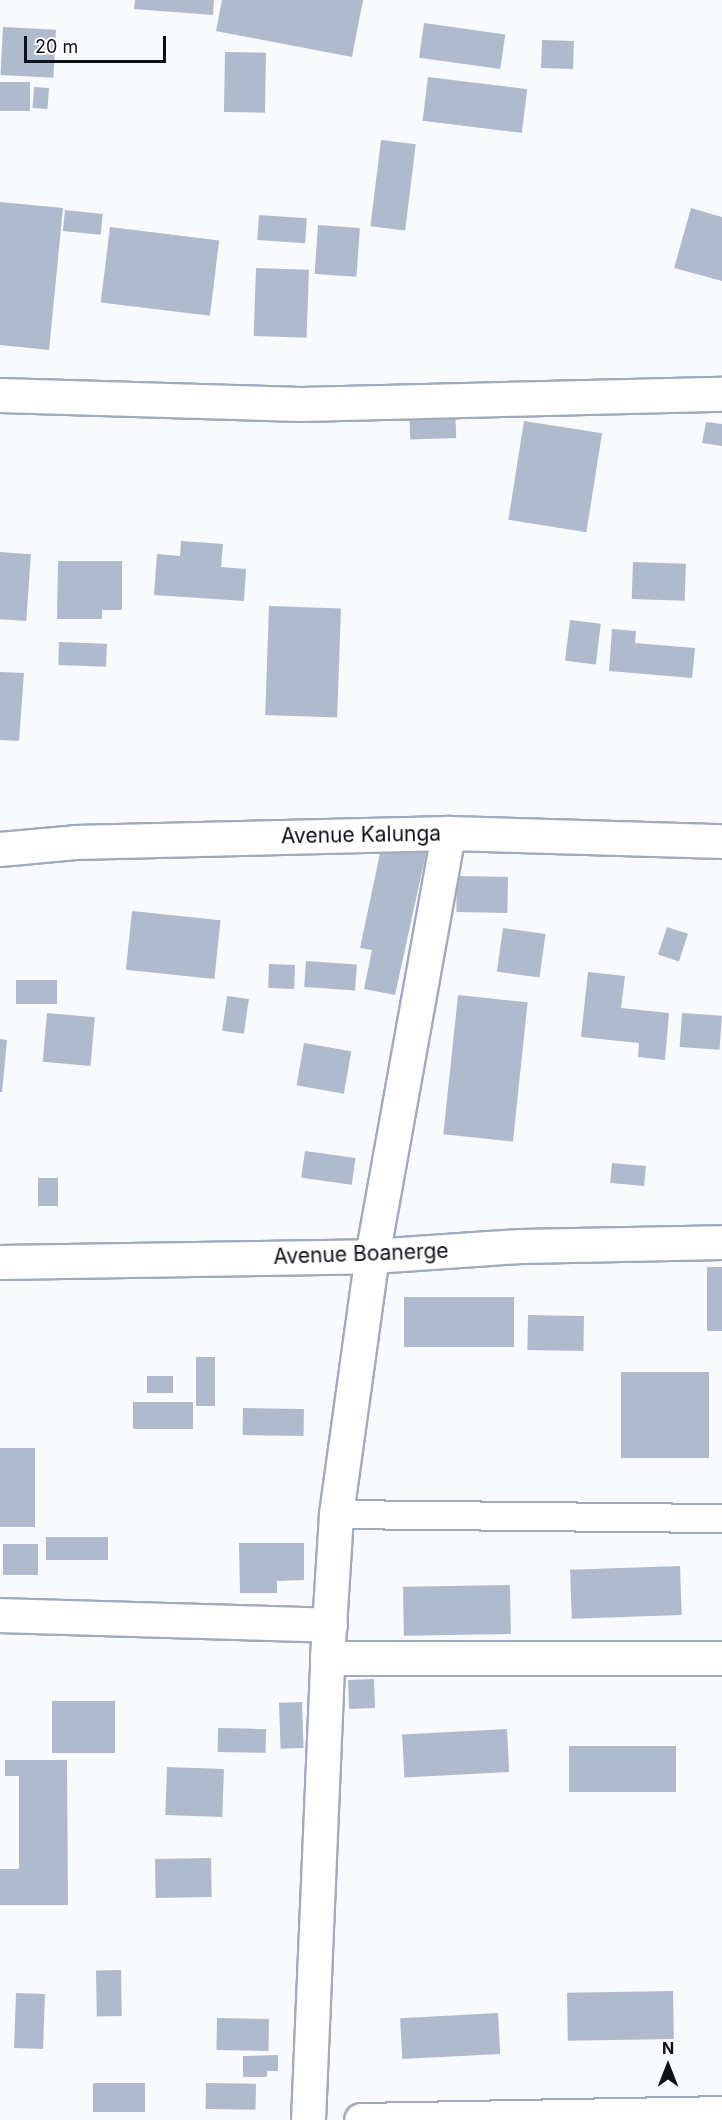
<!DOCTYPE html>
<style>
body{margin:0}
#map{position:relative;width:722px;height:2120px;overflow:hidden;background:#f8fafe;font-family:Inter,sans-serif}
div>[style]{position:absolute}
.building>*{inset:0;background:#afbbcc;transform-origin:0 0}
.roads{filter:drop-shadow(2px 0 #a0abbc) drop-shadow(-2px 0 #a0abbc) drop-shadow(0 2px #a0abbc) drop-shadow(0 -2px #a0abbc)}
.service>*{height:27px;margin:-13.5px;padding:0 13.5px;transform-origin:13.5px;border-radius:13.5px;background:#fff}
.minor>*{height:33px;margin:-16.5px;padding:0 16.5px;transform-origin:16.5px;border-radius:16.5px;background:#fff}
span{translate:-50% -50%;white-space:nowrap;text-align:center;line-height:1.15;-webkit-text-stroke:4.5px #fff;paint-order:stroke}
.street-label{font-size:21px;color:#0e1218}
.north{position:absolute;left:638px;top:2036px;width:60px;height:60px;-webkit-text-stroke:4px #fff;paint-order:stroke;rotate:0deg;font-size:16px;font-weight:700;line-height:24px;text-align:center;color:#0e1218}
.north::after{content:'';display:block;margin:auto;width:21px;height:27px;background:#0e1218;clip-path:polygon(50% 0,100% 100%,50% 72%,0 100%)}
.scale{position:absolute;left:24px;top:36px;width:142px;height:27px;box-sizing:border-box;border:3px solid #0e1218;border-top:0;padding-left:8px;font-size:18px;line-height:21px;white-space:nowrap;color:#0e1218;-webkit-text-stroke:4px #fff;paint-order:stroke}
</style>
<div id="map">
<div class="building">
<div style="clip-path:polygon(135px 0,214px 0,213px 15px,134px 9px)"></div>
<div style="clip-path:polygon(222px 0,363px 0,352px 57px,216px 31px)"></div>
<div style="left:424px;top:23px;width:82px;height:35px;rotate:8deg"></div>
<div style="left:3px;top:27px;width:53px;height:48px;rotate:3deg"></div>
<div style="left:542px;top:40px;width:32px;height:28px;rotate:2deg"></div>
<div style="left:225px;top:52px;width:41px;height:60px;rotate:1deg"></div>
<div style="left:428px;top:77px;width:100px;height:44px;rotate:7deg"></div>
<div style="left:30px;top:82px;width:29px;height:30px;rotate:90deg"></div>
<div style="left:34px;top:87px;width:15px;height:21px;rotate:4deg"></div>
<div style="left:381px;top:140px;width:35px;height:87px;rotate:7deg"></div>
<div style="clip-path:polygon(0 202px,63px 208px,49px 350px,0 345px)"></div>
<div style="clip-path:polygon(691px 208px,722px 217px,722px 281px,674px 268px)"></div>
<div style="left:65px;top:210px;width:38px;height:21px;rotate:6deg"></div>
<div style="left:259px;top:215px;width:48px;height:25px;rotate:4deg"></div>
<div style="left:318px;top:225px;width:42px;height:49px;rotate:4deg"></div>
<div style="left:110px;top:227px;width:110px;height:76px;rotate:7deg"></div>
<div style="left:256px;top:268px;width:53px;height:68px;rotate:2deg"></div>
<div style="left:455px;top:404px;width:34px;height:46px;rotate:88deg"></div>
<div style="left:524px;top:421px;width:79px;height:100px;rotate:9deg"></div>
<div style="clip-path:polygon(706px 422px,722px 424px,722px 446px,702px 443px)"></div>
<div style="clip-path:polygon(181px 541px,223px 544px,221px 567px,246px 569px,244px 601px,154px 595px,157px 554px,180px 556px)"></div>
<div style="left:0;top:552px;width:31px;height:67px;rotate:4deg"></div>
<div style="clip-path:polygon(58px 561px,122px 561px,122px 610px,102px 610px,102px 619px,57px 619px)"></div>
<div style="left:633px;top:562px;width:53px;height:37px;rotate:2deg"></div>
<div style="left:269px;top:606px;width:72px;height:109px;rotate:2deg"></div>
<div style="left:570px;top:620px;width:31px;height:41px;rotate:7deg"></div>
<div style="clip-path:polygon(612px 629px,636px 631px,635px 643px,695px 648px,692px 678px,609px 671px)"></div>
<div style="left:59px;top:642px;width:48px;height:23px;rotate:2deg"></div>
<div style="clip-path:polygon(0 672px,24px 673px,19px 741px,0 740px)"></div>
<div style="clip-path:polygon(383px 839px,427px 849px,395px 995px,364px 989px,372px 950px,360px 948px)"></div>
<div style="left:457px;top:876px;width:51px;height:36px;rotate:1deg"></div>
<div style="left:132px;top:911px;width:89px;height:59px;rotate:6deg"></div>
<div style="left:667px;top:927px;width:22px;height:29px;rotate:18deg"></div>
<div style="left:503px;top:928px;width:43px;height:44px;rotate:8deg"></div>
<div style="left:306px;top:961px;width:51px;height:26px;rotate:4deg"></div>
<div style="left:269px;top:964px;width:26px;height:24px;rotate:2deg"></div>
<div style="clip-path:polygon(588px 972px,625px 976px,621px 1008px,669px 1013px,665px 1060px,638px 1057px,639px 1043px,581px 1037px)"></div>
<div style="left:16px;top:980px;width:41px;height:24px"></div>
<div style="left:458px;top:995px;width:70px;height:140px;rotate:6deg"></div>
<div style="left:227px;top:996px;width:22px;height:35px;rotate:8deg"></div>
<div style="left:47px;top:1013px;width:48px;height:49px;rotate:5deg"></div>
<div style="left:682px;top:1013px;width:40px;height:34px;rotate:4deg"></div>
<div style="clip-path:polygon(0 1039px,7px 1040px,2px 1092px,0 1092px)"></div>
<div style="left:304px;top:1043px;width:48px;height:43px;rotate:10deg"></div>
<div style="left:305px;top:1151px;width:51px;height:27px;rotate:8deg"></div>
<div style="left:612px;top:1163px;width:34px;height:20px;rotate:5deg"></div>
<div style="left:38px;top:1178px;width:20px;height:28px"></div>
<div style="left:707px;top:1267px;width:15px;height:64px"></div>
<div style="left:404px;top:1297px;width:110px;height:50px"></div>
<div style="left:528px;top:1315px;width:56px;height:35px;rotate:1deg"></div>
<div style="left:196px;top:1357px;width:19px;height:49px"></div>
<div style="left:621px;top:1372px;width:88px;height:86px"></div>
<div style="left:147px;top:1376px;width:26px;height:17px"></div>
<div style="left:133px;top:1402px;width:60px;height:27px"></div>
<div style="left:243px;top:1408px;width:61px;height:27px;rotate:1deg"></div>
<div style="left:0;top:1448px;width:35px;height:79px"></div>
<div style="left:46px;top:1537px;width:62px;height:23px"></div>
<div style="clip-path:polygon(239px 1543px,304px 1543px,304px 1580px,277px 1581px,277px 1593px,240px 1593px)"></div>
<div style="left:3px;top:1544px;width:35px;height:31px"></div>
<div style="left:680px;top:1566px;width:49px;height:110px;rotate:88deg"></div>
<div style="left:510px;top:1585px;width:49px;height:107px;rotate:89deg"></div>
<div style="left:374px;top:1679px;width:29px;height:26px;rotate:88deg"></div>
<div style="left:115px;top:1701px;width:52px;height:63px;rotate:90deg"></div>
<div style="left:302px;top:1702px;width:46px;height:23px;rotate:88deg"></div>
<div style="left:218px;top:1728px;width:48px;height:24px;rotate:1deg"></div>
<div style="left:507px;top:1729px;width:43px;height:105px;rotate:87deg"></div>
<div style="left:676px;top:1746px;width:46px;height:107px;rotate:90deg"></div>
<div style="clip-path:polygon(5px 1760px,67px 1760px,68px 1905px,0 1905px,0 1869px,19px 1869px,19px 1776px,5px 1776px)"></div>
<div style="left:167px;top:1767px;width:57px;height:48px;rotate:2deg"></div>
<div style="left:211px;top:1858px;width:39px;height:56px;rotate:89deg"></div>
<div style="left:121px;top:1970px;width:46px;height:25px;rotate:89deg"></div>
<div style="left:673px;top:1991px;width:48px;height:106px;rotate:89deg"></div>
<div style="left:16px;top:1993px;width:29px;height:55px;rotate:2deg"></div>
<div style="left:498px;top:2013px;width:41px;height:98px;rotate:87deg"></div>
<div style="left:217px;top:2018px;width:52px;height:32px;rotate:1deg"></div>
<div style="clip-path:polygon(278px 2055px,278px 2071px,267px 2071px,267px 2077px,243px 2077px,243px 2056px)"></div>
<div style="left:93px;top:2083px;width:52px;height:29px"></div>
<div style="left:206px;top:2083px;width:50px;height:26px;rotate:1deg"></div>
</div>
<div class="roads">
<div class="service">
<div style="left:336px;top:1514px;width:386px;rotate:0.6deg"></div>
</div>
<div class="minor">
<div style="left:0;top:395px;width:301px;rotate:1.7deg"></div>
<div style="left:301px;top:404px;width:421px;rotate:-1.4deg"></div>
<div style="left:0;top:849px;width:75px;rotate:-5.3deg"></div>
<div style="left:75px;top:842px;width:373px;rotate:-1.4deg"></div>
<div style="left:448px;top:833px;width:274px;rotate:1.7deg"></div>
<div style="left:0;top:1262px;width:372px;rotate:-0.9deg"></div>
<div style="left:372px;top:1256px;width:148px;rotate:-3.9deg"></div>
<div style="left:520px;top:1246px;width:202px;rotate:-1.1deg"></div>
<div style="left:0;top:1615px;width:330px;rotate:1.7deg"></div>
<div style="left:327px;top:1658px;width:395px"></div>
<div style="left:308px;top:2120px;width:462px;rotate:-87.6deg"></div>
<div style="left:327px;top:1658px;width:144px;rotate:-86.4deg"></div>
<div style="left:336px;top:1514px;width:260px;rotate:-82.1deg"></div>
<div style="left:372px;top:1256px;width:430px;rotate:-79.8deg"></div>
<div style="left:361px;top:2120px;width:361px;rotate:-1.1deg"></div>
</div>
</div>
<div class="street-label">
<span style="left:361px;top:835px;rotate:-1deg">Avenue Kalunga</span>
<span style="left:361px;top:1254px;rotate:-2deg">Avenue Boanerge</span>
</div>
<div class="north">N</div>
<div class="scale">20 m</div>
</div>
